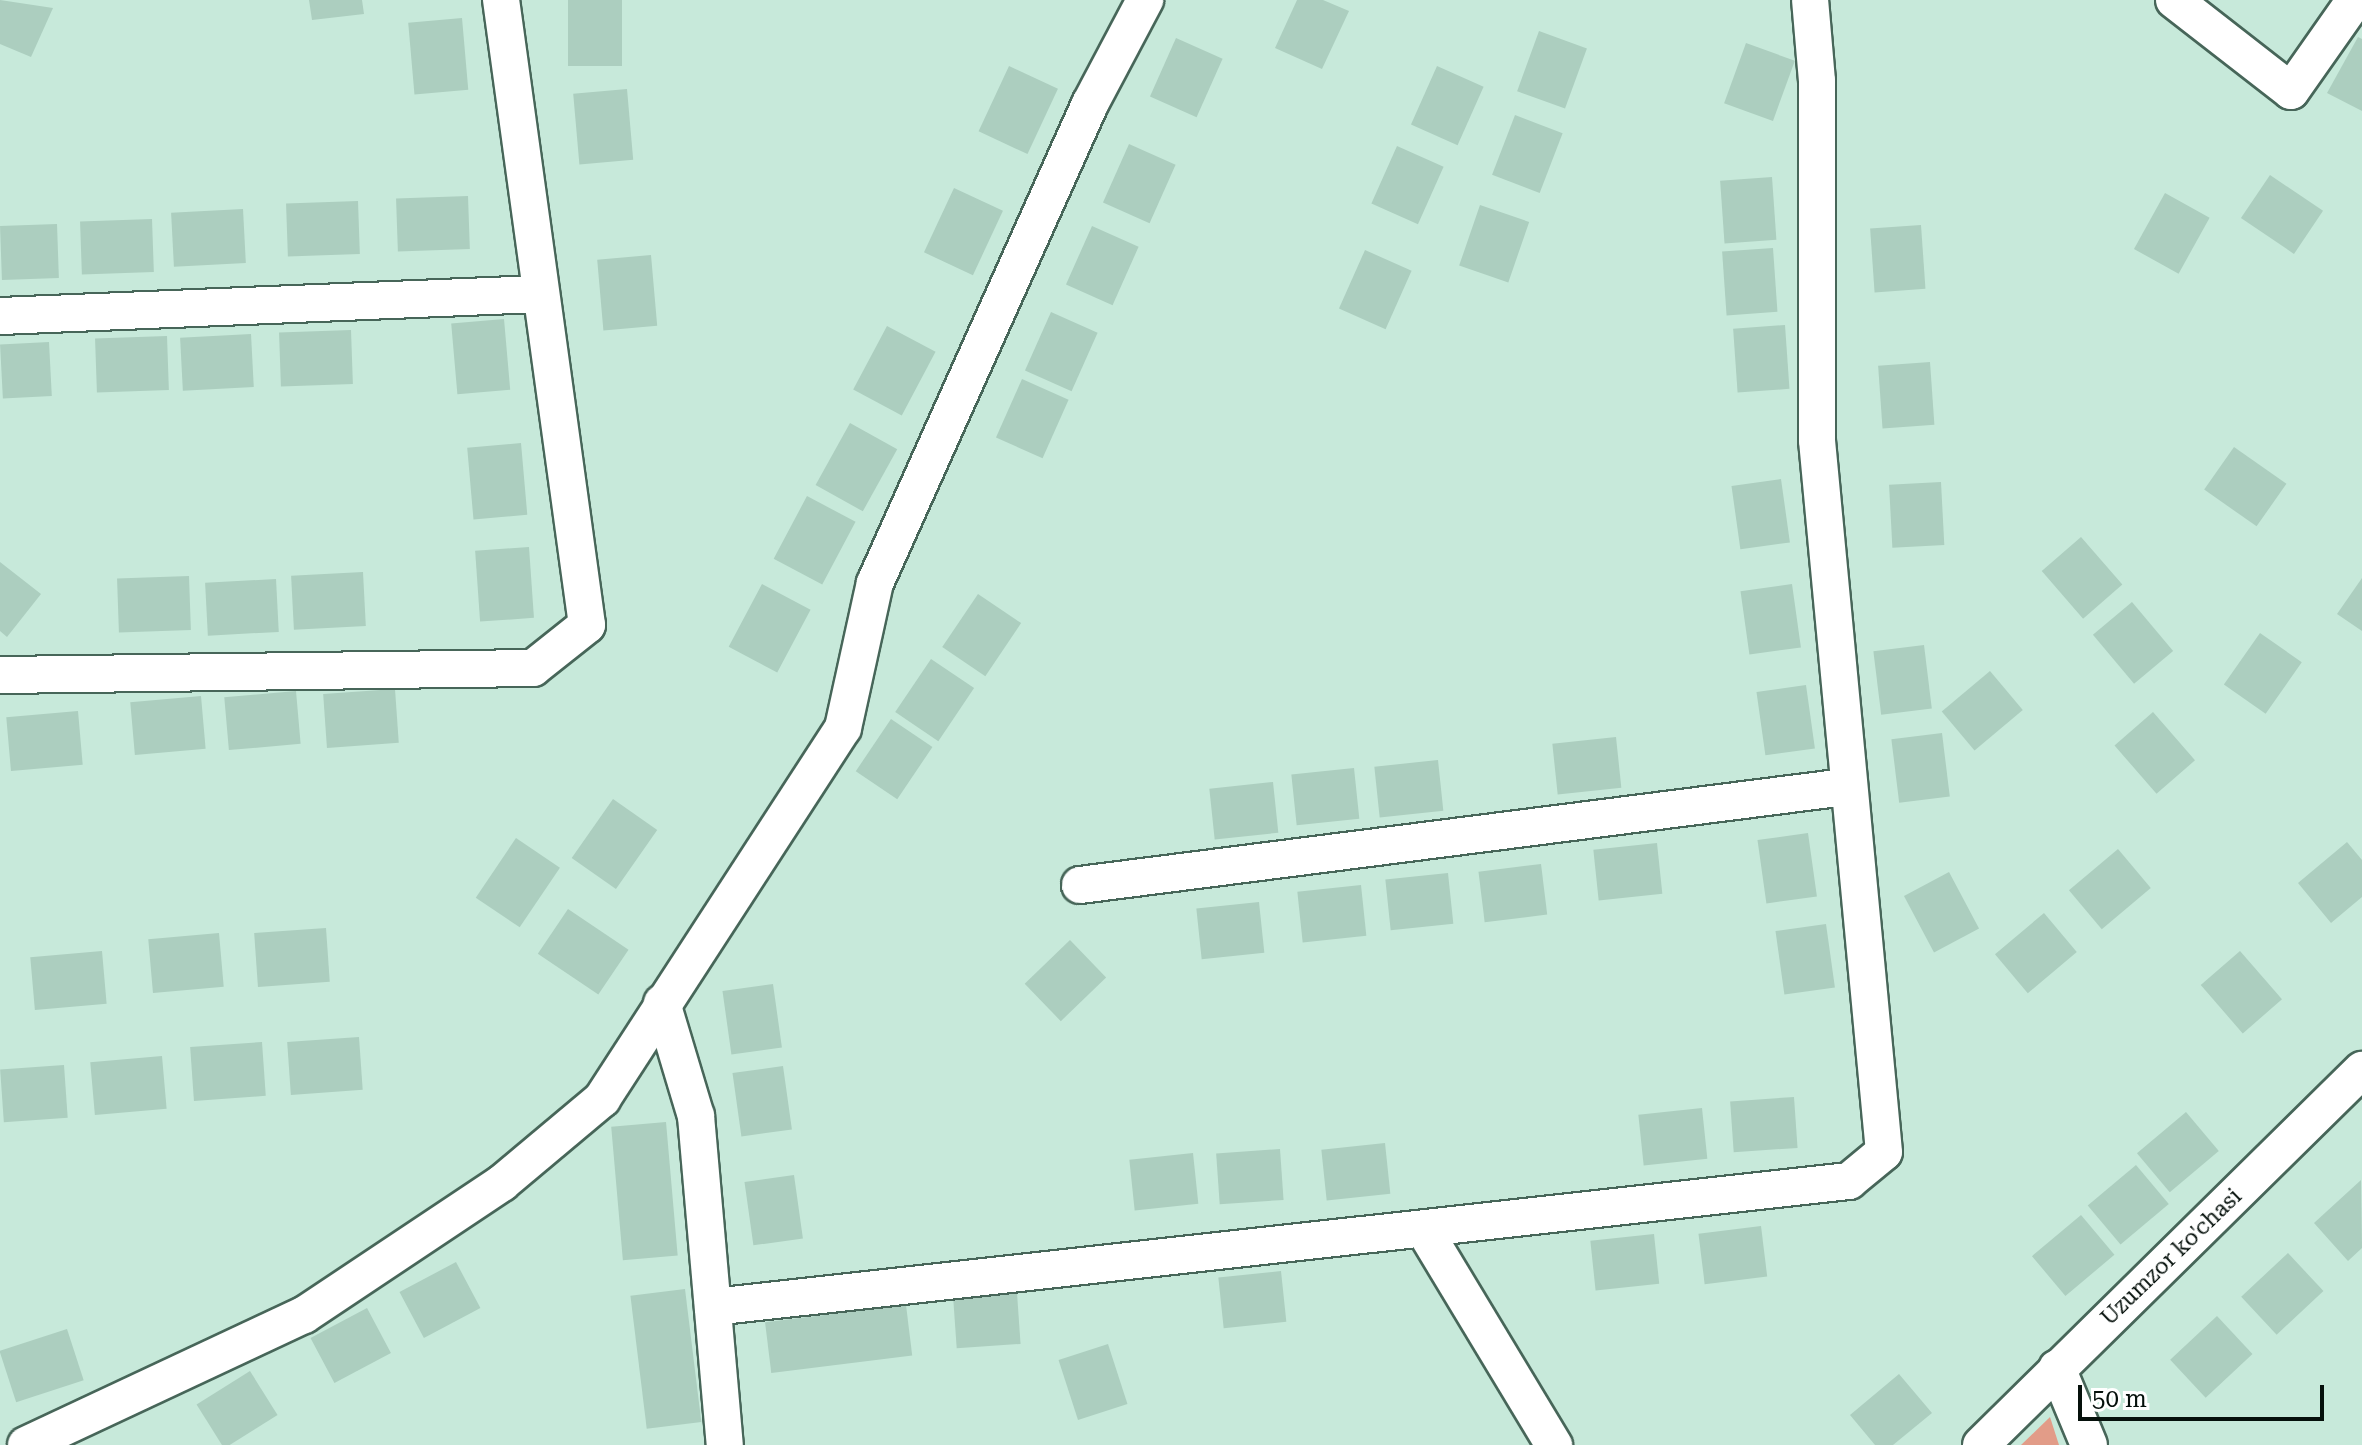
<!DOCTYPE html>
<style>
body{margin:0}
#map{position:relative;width:2362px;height:1445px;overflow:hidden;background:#c7e9da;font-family:"Roboto Serif",serif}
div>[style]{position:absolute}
.green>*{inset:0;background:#e29c88}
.building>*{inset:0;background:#accebf;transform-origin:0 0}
.roads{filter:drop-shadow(2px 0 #476659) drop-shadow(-2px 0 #476659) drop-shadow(0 2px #476659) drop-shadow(0 -2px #476659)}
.minor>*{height:36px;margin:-18px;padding:0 18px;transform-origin:18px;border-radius:18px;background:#fff}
span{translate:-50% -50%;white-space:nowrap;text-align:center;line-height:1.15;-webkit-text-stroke:6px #fff;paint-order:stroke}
.street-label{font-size:22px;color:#05100b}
.scale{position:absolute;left:2078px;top:1385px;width:246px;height:36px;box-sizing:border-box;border:4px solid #05100b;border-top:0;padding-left:10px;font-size:24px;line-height:28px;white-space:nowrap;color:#05100b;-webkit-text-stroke:6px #fff;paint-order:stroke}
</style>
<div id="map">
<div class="green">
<div style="clip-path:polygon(2050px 1417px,2059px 1445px,2021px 1445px)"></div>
</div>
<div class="building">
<div style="clip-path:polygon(0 0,53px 8px,31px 57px,0 44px)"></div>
<div style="clip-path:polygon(309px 0,362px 0,364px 14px,312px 20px)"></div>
<div style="left:568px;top:0;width:54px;height:66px"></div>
<div style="clip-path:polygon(1297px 0,1323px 0,1349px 11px,1322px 69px,1275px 48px)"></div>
<div style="left:462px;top:18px;width:72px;height:54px;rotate:85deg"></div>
<div style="left:1539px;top:31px;width:51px;height:64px;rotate:20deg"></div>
<div style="clip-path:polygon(2358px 37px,2362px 39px,2362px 111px,2327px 93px)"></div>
<div style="left:1176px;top:38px;width:51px;height:64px;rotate:24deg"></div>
<div style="left:1746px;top:43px;width:52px;height:64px;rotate:20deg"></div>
<div style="left:1009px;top:66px;width:54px;height:72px;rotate:25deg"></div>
<div style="left:1437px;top:66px;width:51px;height:64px;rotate:24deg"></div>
<div style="left:627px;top:89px;width:71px;height:54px;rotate:85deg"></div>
<div style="left:1515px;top:115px;width:51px;height:64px;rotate:21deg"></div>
<div style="left:1129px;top:144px;width:51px;height:64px;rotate:24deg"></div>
<div style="left:1397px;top:146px;width:51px;height:63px;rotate:24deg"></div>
<div style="left:2270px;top:175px;width:64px;height:52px;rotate:34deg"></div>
<div style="left:1772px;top:177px;width:63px;height:52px;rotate:86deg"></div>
<div style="left:954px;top:188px;width:54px;height:71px;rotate:25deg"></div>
<div style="left:2165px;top:193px;width:51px;height:64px;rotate:29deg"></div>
<div style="left:468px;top:196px;width:53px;height:72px;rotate:88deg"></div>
<div style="left:358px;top:201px;width:53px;height:72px;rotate:88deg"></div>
<div style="left:1480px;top:205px;width:52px;height:64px;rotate:19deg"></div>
<div style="left:243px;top:209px;width:54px;height:72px;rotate:87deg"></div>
<div style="left:152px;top:219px;width:53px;height:72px;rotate:88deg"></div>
<div style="left:57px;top:224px;width:54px;height:57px;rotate:88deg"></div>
<div style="left:1921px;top:225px;width:64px;height:51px;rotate:86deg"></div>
<div style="left:1092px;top:226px;width:51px;height:64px;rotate:24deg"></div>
<div style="left:1773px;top:248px;width:64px;height:51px;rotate:86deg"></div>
<div style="left:1365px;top:250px;width:51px;height:64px;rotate:24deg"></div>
<div style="left:651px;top:255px;width:71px;height:54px;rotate:85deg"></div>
<div style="left:1051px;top:312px;width:51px;height:64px;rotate:24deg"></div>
<div style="left:504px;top:319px;width:71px;height:53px;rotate:85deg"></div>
<div style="left:1785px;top:325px;width:64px;height:52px;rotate:86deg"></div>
<div style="left:887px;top:326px;width:55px;height:72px;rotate:28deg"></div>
<div style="left:351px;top:330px;width:54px;height:72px;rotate:88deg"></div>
<div style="left:251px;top:334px;width:53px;height:71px;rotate:87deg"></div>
<div style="left:167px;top:336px;width:54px;height:72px;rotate:88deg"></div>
<div style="left:49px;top:342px;width:54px;height:49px;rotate:87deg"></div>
<div style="left:1930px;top:362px;width:63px;height:52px;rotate:86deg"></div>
<div style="left:1022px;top:379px;width:51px;height:64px;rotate:24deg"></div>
<div style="left:850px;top:423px;width:54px;height:71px;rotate:29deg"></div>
<div style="left:521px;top:443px;width:72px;height:54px;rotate:85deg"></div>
<div style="left:2234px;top:447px;width:64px;height:52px;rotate:35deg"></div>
<div style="left:1781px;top:479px;width:64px;height:50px;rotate:82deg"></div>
<div style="left:1941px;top:482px;width:63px;height:52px;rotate:87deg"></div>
<div style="left:807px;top:496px;width:55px;height:71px;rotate:28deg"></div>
<div style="left:2081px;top:537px;width:63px;height:52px;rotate:49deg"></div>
<div style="left:529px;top:547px;width:71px;height:54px;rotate:86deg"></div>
<div style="clip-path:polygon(0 562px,41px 594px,7px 637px,0 631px)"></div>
<div style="left:363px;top:572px;width:54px;height:72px;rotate:87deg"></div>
<div style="left:189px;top:576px;width:54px;height:72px;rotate:88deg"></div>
<div style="clip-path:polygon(2362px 578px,2362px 631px,2337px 614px)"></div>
<div style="left:276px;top:579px;width:53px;height:71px;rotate:87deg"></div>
<div style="left:762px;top:584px;width:55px;height:71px;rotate:28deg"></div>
<div style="left:1792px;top:584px;width:64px;height:52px;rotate:82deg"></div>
<div style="left:978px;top:594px;width:52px;height:64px;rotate:34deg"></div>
<div style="left:2132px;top:602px;width:64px;height:51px;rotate:50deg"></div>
<div style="left:2260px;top:633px;width:51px;height:63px;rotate:35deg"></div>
<div style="left:1924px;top:645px;width:64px;height:51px;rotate:83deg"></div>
<div style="left:931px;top:659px;width:52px;height:64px;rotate:34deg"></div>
<div style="left:1990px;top:671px;width:51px;height:63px;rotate:50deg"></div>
<div style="left:1806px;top:685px;width:64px;height:50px;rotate:82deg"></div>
<div style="left:395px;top:689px;width:54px;height:72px;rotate:86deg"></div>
<div style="left:296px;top:691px;width:53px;height:72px;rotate:85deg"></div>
<div style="left:201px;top:696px;width:53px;height:71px;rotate:85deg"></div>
<div style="left:78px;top:711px;width:54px;height:72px;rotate:85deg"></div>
<div style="left:2153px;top:712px;width:64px;height:51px;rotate:49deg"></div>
<div style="left:891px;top:719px;width:50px;height:63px;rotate:34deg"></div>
<div style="left:1942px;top:733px;width:64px;height:51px;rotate:83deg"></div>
<div style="left:1616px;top:737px;width:51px;height:64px;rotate:84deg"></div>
<div style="left:1438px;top:760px;width:51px;height:64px;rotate:84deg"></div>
<div style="left:1354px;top:768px;width:51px;height:63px;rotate:84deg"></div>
<div style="left:1273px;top:782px;width:51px;height:64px;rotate:84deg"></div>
<div style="left:613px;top:799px;width:54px;height:72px;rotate:35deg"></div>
<div style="left:1808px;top:833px;width:64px;height:51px;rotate:82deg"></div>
<div style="left:516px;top:838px;width:53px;height:72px;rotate:34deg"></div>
<div style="clip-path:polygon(2347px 842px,2362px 860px,2362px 897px,2331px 923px,2298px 883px)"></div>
<div style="left:1657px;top:843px;width:51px;height:64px;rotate:84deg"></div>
<div style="left:2118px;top:849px;width:51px;height:64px;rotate:50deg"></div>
<div style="left:1541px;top:864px;width:51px;height:63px;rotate:83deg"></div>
<div style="left:1949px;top:872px;width:64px;height:51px;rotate:62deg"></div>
<div style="left:1448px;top:873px;width:51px;height:63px;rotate:84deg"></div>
<div style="left:1361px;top:885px;width:51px;height:64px;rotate:84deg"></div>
<div style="left:1259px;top:902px;width:51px;height:63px;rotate:84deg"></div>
<div style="left:568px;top:909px;width:73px;height:54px;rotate:34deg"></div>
<div style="left:2044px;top:913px;width:51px;height:64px;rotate:50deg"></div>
<div style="left:1826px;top:924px;width:64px;height:51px;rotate:82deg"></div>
<div style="left:326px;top:928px;width:54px;height:72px;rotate:86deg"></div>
<div style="left:219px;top:933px;width:54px;height:71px;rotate:85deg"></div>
<div style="left:1070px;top:940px;width:52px;height:63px;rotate:46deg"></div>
<div style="left:102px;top:951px;width:53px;height:72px;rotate:85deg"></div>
<div style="left:2240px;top:951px;width:64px;height:52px;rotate:49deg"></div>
<div style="left:773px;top:984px;width:64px;height:51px;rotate:82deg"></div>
<div style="left:359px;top:1037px;width:53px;height:72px;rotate:86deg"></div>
<div style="left:262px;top:1042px;width:54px;height:72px;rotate:86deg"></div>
<div style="left:162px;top:1056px;width:53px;height:72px;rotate:85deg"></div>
<div style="left:64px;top:1065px;width:53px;height:64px;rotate:86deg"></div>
<div style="left:783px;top:1066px;width:64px;height:51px;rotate:82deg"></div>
<div style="left:1794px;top:1097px;width:51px;height:64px;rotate:86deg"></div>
<div style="left:1702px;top:1108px;width:51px;height:64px;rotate:84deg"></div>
<div style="left:2186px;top:1112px;width:51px;height:64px;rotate:50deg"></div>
<div style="left:666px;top:1122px;width:134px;height:55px;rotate:85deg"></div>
<div style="left:1385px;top:1143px;width:51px;height:64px;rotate:84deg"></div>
<div style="left:1280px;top:1149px;width:51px;height:64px;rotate:86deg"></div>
<div style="left:1193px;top:1153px;width:51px;height:64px;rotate:84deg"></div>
<div style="left:2136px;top:1165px;width:51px;height:63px;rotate:50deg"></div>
<div style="left:794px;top:1175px;width:64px;height:50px;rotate:82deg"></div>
<div style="clip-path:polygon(2361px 1180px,2362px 1248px,2348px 1261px,2314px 1223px)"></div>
<div style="left:2081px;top:1215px;width:52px;height:64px;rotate:50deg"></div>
<div style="left:1761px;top:1226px;width:51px;height:63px;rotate:83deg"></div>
<div style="left:1654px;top:1234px;width:50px;height:64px;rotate:84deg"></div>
<div style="left:2288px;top:1253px;width:52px;height:64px;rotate:47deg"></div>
<div style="left:456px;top:1262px;width:52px;height:64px;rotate:62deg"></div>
<div style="left:1281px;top:1271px;width:51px;height:63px;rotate:84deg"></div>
<div style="left:685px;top:1289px;width:134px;height:55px;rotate:83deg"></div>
<div style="left:1017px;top:1293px;width:51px;height:64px;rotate:86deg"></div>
<div style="left:906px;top:1305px;width:51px;height:142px;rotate:83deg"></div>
<div style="left:367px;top:1308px;width:51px;height:64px;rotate:62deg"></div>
<div style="left:2217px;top:1316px;width:52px;height:64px;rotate:47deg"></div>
<div style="left:67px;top:1329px;width:54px;height:71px;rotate:72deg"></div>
<div style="left:1108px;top:1344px;width:63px;height:52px;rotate:72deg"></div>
<div style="left:250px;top:1371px;width:52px;height:63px;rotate:58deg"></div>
<div style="clip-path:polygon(1899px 1374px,1932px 1413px,1893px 1445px,1875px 1445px,1850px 1415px)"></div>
</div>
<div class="roads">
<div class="minor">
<div style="left:2174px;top:0;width:148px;rotate:37.9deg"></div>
<div style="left:2291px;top:91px;width:111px;rotate:-54.9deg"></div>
<div style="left:0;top:316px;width:539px;rotate:-2.34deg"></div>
<div style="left:0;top:675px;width:533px;rotate:-0.75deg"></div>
<div style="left:533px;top:668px;width:69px;rotate:-38.5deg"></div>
<div style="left:587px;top:625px;width:631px;rotate:-97.83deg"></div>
<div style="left:1080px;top:885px;width:771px;rotate:-7.3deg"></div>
<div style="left:662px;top:1003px;width:118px;rotate:73.3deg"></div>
<div style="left:696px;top:1116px;width:330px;rotate:85deg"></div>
<div style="left:1426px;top:1233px;width:248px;rotate:58.9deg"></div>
<div style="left:713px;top:1307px;width:1143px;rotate:-6.33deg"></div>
<div style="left:1849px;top:1181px;width:45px;rotate:-39.6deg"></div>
<div style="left:1884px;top:1152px;width:715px;rotate:-95.38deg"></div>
<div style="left:1817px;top:440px;width:359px;rotate:-90deg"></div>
<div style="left:1817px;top:81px;width:81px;rotate:-94.9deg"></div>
<div style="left:2057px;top:1368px;width:83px;rotate:67.4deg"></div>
<div style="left:26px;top:1445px;width:307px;rotate:-25.1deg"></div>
<div style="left:304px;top:1315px;width:238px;rotate:-33.7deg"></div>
<div style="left:502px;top:1183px;width:131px;rotate:-40deg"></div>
<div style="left:602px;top:1099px;width:442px;rotate:-57deg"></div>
<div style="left:843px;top:728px;width:148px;rotate:-77.6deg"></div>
<div style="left:875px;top:583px;width:525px;rotate:-65.83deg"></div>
<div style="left:1090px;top:104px;width:118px;rotate:-62.1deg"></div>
<div style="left:1981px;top:1445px;width:535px;rotate:-44.55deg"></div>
</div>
</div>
<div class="street-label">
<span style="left:2171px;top:1257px;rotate:-44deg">Uzumzor ko'chasi</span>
</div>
<div class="scale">50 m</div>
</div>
